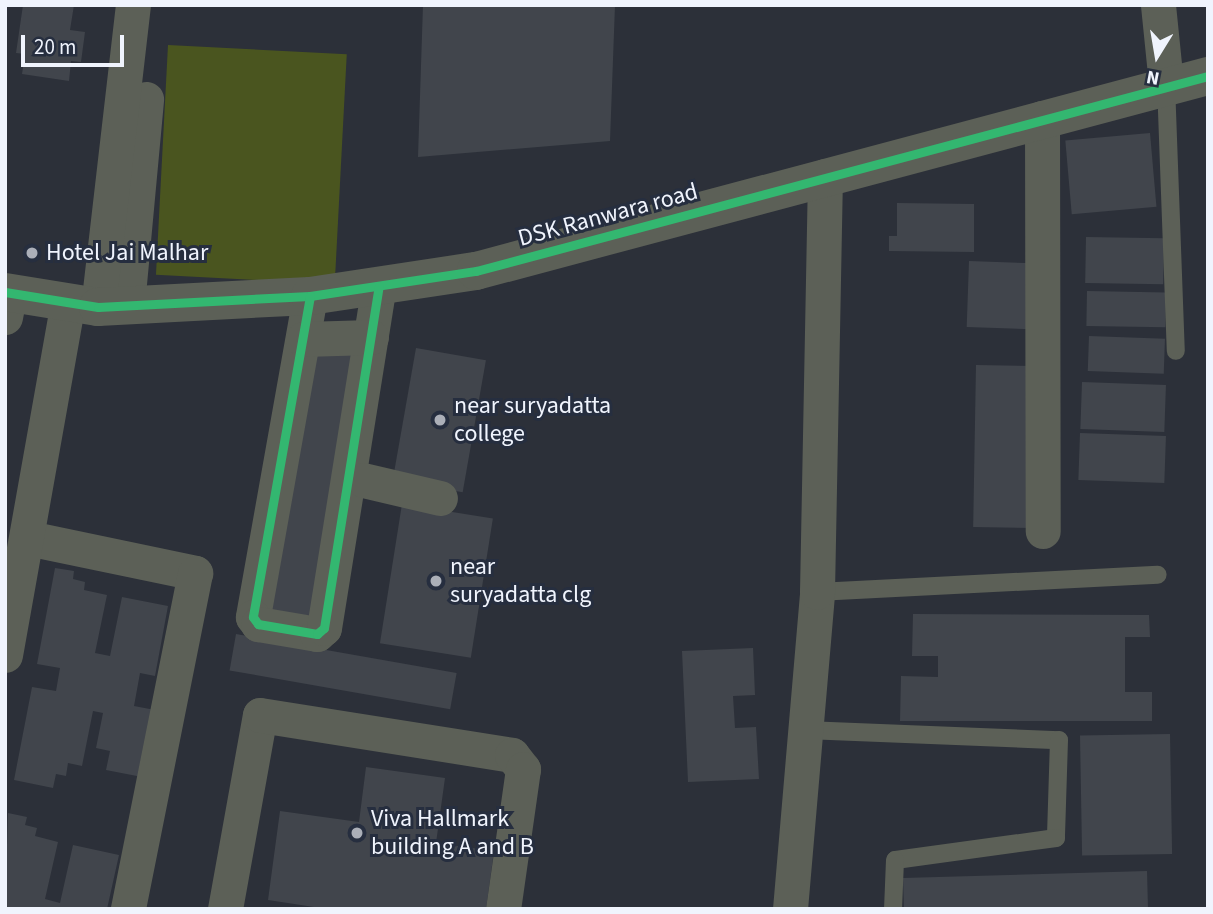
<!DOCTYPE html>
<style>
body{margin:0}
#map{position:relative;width:1213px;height:914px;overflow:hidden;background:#2c3039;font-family:"Source Sans 3",sans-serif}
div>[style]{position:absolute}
.green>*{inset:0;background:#4a551f;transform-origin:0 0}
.building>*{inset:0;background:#41454c;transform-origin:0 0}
.service>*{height:18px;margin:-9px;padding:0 9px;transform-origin:9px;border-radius:9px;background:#5c6057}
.minor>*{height:35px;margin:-17.5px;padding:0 17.5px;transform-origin:17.5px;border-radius:17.5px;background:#5c6057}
.tertiary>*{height:38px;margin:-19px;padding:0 19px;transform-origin:19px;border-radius:19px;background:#5c6057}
.cycleway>*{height:9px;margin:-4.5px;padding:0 4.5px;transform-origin:4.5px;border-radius:4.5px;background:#33b770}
.dots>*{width:19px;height:19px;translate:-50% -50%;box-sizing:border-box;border:4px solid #262e3f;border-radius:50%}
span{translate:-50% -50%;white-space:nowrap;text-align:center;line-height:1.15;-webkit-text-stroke:6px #262e3f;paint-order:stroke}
.street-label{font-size:24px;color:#f0f4fd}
.poi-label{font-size:24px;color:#f0f4fd}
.left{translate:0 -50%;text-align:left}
.frame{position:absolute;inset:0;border:7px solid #f0f4fd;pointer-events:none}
.north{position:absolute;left:1122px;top:21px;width:70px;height:70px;-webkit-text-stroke:5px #262e3f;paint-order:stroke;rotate:191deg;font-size:19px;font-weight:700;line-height:28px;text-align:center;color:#f0f4fd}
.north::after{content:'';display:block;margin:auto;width:24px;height:32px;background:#f0f4fd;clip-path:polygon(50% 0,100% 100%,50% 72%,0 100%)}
.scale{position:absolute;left:21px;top:35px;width:103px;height:32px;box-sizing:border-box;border:4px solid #f0f4fd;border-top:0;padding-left:9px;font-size:21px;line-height:24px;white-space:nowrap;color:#f0f4fd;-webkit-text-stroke:5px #262e3f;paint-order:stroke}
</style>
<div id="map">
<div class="green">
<div style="left:168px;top:45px;width:179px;height:230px;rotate:3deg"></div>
</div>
<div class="building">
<div style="clip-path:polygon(23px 5px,74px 5px,70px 30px,85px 32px,81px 62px,71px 61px,69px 81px,22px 74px,25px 54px,16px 53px)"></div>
<div style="clip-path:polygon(423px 5px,615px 5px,610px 141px,418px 157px)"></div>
<div style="left:1150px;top:133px;width:74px;height:85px;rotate:85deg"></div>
<div style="clip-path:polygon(897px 203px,974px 204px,974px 252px,889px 251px,889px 236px,897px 236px)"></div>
<div style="left:1086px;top:237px;width:78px;height:46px;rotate:1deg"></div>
<div style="left:969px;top:261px;width:66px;height:66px;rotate:2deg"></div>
<div style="left:1087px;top:291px;width:79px;height:35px;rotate:1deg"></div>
<div style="left:1089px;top:336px;width:76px;height:35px;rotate:2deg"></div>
<div style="clip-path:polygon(314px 344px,357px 348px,313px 629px,263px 620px)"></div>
<div style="left:416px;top:348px;width:71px;height:134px;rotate:10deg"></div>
<div style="left:976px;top:365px;width:60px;height:162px;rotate:1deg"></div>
<div style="left:1082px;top:382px;width:84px;height:47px;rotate:2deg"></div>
<div style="left:1080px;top:433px;width:86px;height:47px;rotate:2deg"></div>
<div style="left:402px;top:504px;width:92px;height:141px;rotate:9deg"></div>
<div style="clip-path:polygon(55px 568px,74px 571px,73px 579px,85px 582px,84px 590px,107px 595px,95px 653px,110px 656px,122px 597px,168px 606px,155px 676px,140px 673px,134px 706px,155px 710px,142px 777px,106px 770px,110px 751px,96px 748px,103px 713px,93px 711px,82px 766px,68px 763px,66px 776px,56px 774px,53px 788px,14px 780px,32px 687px,56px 691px,60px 668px,37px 664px)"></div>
<div style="clip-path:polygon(913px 614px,1149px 615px,1150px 637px,1125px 637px,1125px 692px,1152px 692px,1152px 721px,900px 721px,901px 676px,938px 677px,938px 656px,912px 656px)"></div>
<div style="left:236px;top:634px;width:224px;height:37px;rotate:10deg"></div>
<div style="clip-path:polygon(753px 648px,755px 695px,733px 696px,735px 728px,756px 727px,759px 779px,688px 782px,682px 651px)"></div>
<div style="left:1170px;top:734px;width:120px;height:90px;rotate:89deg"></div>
<div style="clip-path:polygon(366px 767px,445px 778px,436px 843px,494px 851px,486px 909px,327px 909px,268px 900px,280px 811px,359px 822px)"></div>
<div style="clip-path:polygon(8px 813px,27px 817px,25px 825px,37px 828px,35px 836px,58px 842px,45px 899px,60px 903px,73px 845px,119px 855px,107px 909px,5px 909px)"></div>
<div style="clip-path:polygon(1147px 871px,1148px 909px,904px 909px,903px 878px)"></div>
</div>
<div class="service">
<div style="left:1166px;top:84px;width:267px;rotate:87.9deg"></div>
<div style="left:817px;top:592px;width:341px;rotate:-2.9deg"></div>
<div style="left:805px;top:730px;width:254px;rotate:2.3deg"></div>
<div style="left:1059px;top:740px;width:98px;rotate:91.8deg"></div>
<div style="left:1056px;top:838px;width:162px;rotate:172.2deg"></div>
<div style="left:895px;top:860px;width:49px;rotate:92.3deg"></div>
</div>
<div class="minor">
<div style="left:1158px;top:5px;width:79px;rotate:84.2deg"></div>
<div style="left:1042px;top:118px;width:413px;rotate:89.9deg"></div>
<div style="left:310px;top:296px;width:326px;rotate:100.1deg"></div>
<div style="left:253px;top:617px;width:9px;rotate:54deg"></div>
<div style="left:258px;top:624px;width:60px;rotate:9.6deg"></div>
<div style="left:317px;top:634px;width:9px;rotate:-41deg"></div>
<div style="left:324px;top:628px;width:346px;rotate:-80.9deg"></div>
<div style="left:127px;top:305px;width:207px;rotate:-84.7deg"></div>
<div style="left:98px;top:307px;width:304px;rotate:-83.4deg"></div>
<div style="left:5px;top:317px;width:25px;rotate:-79deg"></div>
<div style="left:303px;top:339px;width:68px;rotate:-1.7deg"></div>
<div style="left:363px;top:480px;width:79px;rotate:13.2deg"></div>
<div style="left:28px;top:538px;width:171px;rotate:11.8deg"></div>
<div style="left:195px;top:573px;width:343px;rotate:101.3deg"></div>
<div style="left:5px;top:655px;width:359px;rotate:-79.9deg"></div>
<div style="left:225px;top:909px;width:197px;rotate:-79.8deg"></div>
<div style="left:260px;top:715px;width:255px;rotate:9deg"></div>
<div style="left:512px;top:755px;width:18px;rotate:52deg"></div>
<div style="left:523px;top:769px;width:141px;rotate:98.1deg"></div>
<div style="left:790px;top:909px;width:318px;rotate:-85.1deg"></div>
<div style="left:817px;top:592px;width:416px;rotate:-88.9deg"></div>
</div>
<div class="tertiary">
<div style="left:5px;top:292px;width:94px;rotate:9.2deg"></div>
<div style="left:98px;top:307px;width:212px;rotate:-3deg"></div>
<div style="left:310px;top:296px;width:168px;rotate:-8.6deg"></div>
<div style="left:476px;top:271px;width:758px;rotate:-14.92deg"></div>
</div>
<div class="cycleway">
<div style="left:5px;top:292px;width:94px;rotate:9.2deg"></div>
<div style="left:98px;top:307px;width:212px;rotate:-3deg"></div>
<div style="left:310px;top:296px;width:168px;rotate:-8.6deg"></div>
<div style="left:476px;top:271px;width:758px;rotate:-14.92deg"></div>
<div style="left:310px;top:296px;width:326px;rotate:100.1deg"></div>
<div style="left:253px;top:617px;width:9px;rotate:54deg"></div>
<div style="left:258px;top:624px;width:60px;rotate:9.6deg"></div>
<div style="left:317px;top:634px;width:9px;rotate:-41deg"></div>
<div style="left:324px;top:628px;width:346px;rotate:-80.9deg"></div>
</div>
<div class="dots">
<div style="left:32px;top:253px;background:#abafb8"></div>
<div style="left:440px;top:420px;background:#abafb8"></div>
<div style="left:436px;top:581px;background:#abafb8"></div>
<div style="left:357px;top:833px;background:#abafb8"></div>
</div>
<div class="street-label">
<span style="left:608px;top:215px;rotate:-15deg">DSK Ranwara road</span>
</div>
<div class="poi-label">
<span class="left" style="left:46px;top:253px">Hotel Jai Malhar</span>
<span class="left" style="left:454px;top:420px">near suryadatta<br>college</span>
<span class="left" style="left:450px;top:581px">near<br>suryadatta clg</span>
<span class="left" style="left:371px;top:833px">Viva Hallmark<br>building A and B</span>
</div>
<div class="frame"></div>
<div class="north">N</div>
<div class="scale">20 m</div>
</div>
